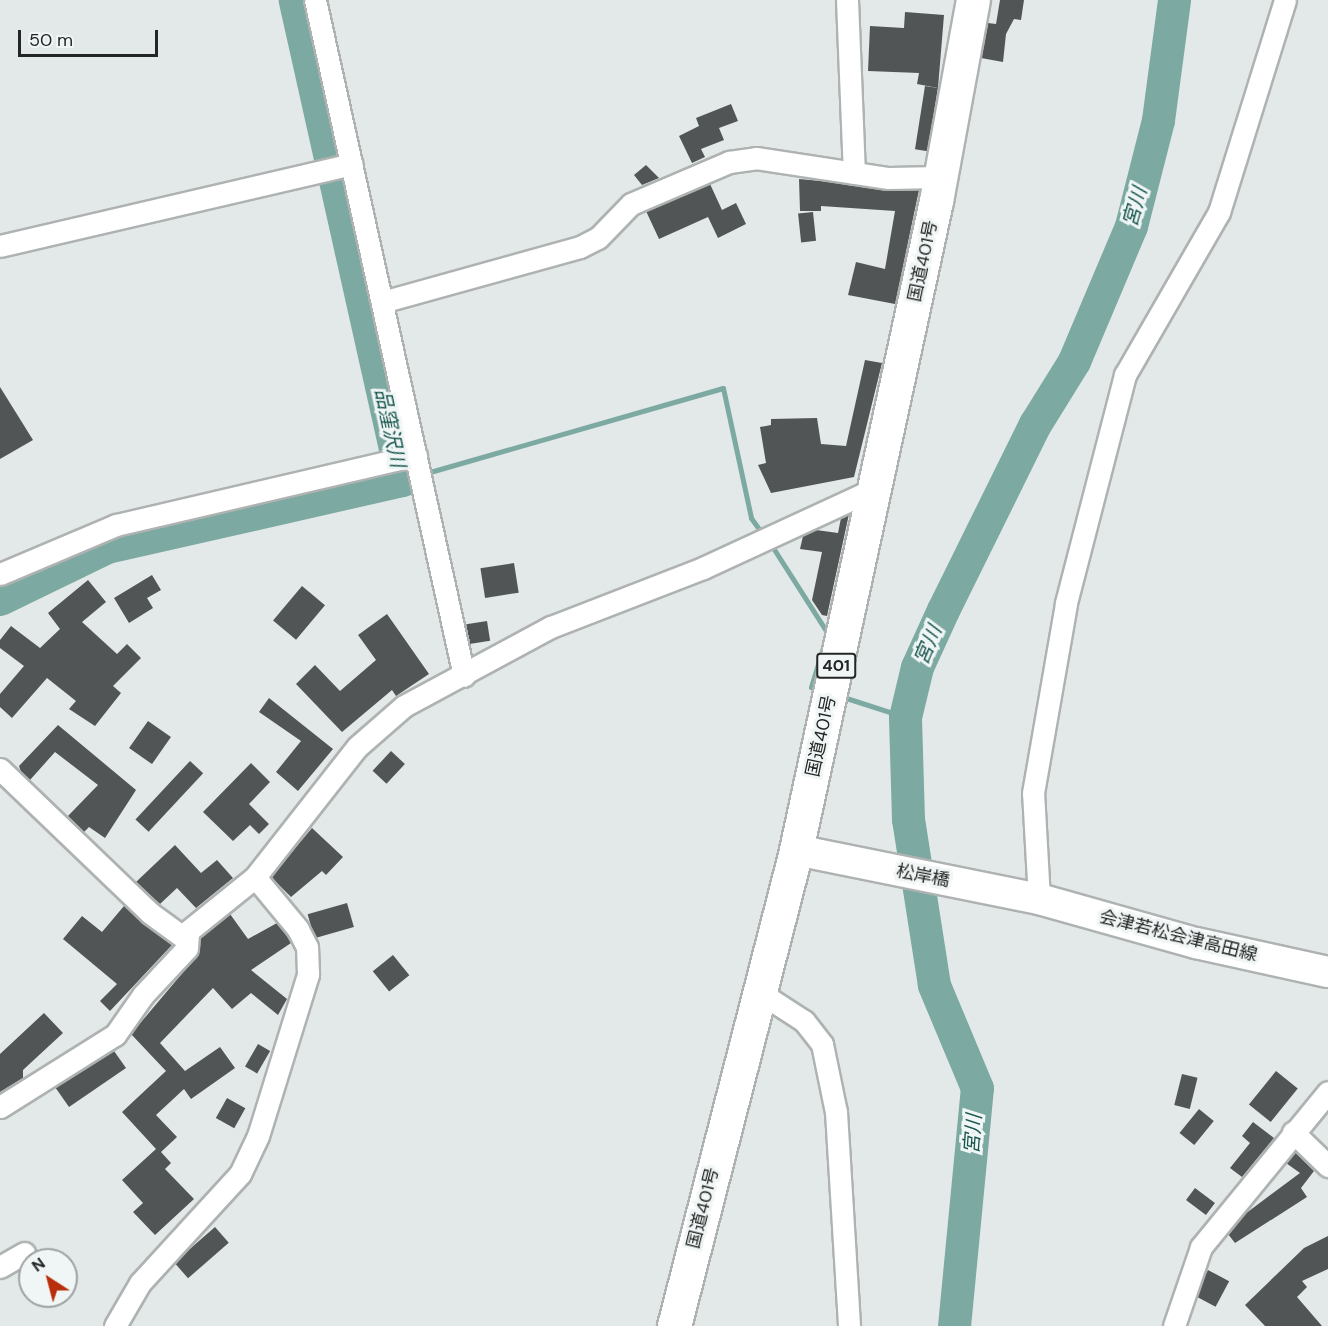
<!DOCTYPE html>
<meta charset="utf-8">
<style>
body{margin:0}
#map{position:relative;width:1328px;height:1326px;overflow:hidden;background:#e3e9e8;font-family:"DM Sans","Noto Sans JP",sans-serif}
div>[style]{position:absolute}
.stream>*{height:5px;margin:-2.5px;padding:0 2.5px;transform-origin:2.5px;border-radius:2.5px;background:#7ca9a1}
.river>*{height:33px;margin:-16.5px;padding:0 16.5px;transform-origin:16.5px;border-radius:16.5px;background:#7ca9a1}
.building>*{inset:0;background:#515555;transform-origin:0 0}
.roads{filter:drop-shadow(2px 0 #aeb3b2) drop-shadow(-2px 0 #aeb3b2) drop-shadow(0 2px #aeb3b2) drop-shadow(0 -2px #aeb3b2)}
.street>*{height:21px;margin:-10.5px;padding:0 10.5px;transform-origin:10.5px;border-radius:10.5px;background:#fff}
.secondary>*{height:30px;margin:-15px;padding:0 15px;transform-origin:15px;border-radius:15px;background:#fff}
.highway>*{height:33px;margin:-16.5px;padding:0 16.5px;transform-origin:16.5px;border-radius:16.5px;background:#fff}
span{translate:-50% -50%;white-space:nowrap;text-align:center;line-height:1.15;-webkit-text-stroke:6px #f0f6f5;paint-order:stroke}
.shield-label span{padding:2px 4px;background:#f0f6f5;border:2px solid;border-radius:4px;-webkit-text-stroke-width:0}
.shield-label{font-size:16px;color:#242625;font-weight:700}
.street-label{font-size:18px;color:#242625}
.water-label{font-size:20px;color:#16554e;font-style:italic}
.north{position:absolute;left:18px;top:1248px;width:60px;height:60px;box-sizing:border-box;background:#f0f6f5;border:2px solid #9ea3a2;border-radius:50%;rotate:324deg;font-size:16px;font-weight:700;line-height:24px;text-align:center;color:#242625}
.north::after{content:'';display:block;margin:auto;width:21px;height:27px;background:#b92e0b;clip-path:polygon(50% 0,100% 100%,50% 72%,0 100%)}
.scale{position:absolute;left:18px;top:30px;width:140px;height:27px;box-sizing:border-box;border:3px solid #242625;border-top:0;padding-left:8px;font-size:18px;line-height:21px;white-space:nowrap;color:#242625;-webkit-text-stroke:4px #f0f6f5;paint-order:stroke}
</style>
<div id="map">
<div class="stream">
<div style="left:423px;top:474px;width:312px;rotate:-16deg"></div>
<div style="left:723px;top:388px;width:133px;rotate:77.8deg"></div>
<div style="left:751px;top:518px;width:22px;rotate:54deg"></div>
<div style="left:402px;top:480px;width:13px;rotate:-18deg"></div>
<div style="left:770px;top:543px;width:106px;rotate:57.4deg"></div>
<div style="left:820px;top:690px;width:9px;rotate:-162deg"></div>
<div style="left:811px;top:687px;width:48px;rotate:-73.1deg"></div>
<div style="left:840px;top:696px;width:68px;rotate:17.9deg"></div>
</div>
<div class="river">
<div style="left:0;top:599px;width:119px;rotate:-25.9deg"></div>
<div style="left:107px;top:547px;width:303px;rotate:-12.8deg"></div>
<div style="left:402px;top:480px;width:492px;rotate:-102.6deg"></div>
<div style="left:954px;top:1326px;width:239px;rotate:-84.5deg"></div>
<div style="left:977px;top:1088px;width:112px;rotate:-112.7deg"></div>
<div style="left:934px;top:985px;width:168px;rotate:-98.9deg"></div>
<div style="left:908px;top:819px;width:102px;rotate:-91.7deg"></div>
<div style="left:905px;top:717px;width:51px;rotate:-76.5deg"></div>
<div style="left:917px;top:667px;width:63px;rotate:-65.5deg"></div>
<div style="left:943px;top:610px;width:208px;rotate:-63.7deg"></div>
<div style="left:1035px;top:424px;width:74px;rotate:-58.2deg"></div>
<div style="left:1074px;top:361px;width:147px;rotate:-67.1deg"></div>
<div style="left:1131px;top:226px;width:109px;rotate:-75.7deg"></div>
<div style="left:1158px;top:120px;width:121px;rotate:-82.4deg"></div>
</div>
<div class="building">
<div style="clip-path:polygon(1000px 0,1024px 0,1021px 20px,1014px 19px,1006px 34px,1003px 62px,981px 58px,988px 23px,996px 24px)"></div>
<div style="clip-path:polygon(905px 12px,944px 15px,938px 88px,917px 84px,919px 73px,868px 71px,870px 26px,904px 28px)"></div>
<div style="left:925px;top:86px;width:13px;height:64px;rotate:9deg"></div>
<div style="clip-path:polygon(731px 104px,738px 121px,719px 128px,724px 140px,701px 149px,705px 157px,692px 163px,679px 136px,699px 126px,696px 118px)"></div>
<div style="clip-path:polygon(646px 165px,659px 178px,642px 185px,634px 175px)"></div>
<div style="clip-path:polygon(799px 179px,919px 190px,895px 304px,848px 295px,856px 262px,885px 269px,895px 211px,821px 206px,821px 211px,800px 211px)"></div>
<div style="clip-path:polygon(710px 184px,722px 210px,736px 203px,746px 224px,718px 238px,708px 217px,659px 239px,646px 211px)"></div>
<div style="left:813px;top:212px;width:29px;height:15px;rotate:84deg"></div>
<div style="clip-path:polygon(865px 360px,882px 363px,854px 477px,771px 493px,758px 465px,766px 463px,760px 427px,771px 425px,771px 419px,817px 418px,821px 444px,846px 446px)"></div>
<div style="clip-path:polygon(0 387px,33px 440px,0 459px)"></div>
<div style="clip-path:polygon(849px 514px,827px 616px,822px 615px,812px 600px,822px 552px,800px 549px,803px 536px,816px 530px,838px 533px,841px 518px)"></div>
<div style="left:514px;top:563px;width:30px;height:34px;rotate:81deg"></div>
<div style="clip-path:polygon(152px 575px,161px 590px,147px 598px,153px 608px,129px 623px,114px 598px)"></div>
<div style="clip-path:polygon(88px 580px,106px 602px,82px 622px,117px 654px,127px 644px,141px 658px,113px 686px,121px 693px,95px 726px,69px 709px,76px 701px,47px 678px,12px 718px,0 707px,0 694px,24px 666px,0 648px,0 640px,11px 626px,40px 648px,60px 629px,48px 613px)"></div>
<div style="left:302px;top:586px;width:30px;height:45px;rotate:40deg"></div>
<div style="clip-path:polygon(387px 614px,429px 674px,396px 696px,392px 690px,342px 732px,296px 684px,315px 665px,340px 691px,376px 660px,358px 635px)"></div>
<div style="left:487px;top:621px;width:20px;height:21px;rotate:81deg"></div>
<div style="clip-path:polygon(269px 698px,333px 749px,298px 791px,276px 772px,301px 741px,259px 712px)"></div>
<div style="left:148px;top:721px;width:28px;height:33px;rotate:35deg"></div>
<div style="clip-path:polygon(58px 725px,136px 790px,105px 838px,89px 827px,84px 832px,68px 816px,98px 785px,55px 752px,30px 780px,21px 772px,19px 766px)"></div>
<div style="left:391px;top:751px;width:19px;height:27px;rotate:43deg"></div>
<div style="left:190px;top:761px;width:18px;height:80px;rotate:43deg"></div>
<div style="clip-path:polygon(251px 763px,270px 782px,249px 804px,269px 824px,259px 834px,250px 825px,233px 841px,203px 812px)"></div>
<div style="clip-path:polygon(312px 828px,343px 857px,326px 875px,322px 871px,291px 897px,271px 877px)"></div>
<div style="clip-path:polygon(175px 845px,201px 873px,217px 860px,233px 878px,196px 908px,177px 888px,160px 904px,136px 882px)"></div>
<div style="left:347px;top:903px;width:25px;height:41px;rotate:74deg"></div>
<div style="clip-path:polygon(124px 906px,172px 945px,110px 1011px,100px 1001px,117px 984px,63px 939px,82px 916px,102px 932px)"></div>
<div style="clip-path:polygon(230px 914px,248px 939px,277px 923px,287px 936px,291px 943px,251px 970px,287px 999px,278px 1015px,251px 993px,232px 1009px,213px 988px,160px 1043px,185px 1071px,220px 1047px,235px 1068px,191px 1099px,184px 1089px,156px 1115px,177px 1137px,161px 1152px,171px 1163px,165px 1169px,194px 1199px,155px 1235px,133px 1212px,143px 1203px,122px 1180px,156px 1149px,122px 1112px,166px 1071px,131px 1034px,196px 957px,200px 939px)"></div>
<div style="left:393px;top:955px;width:26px;height:26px;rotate:51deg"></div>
<div style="clip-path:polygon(44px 1013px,63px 1033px,23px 1070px,23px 1078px,0 1092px,0 1054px)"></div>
<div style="left:258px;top:1044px;width:14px;height:26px;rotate:30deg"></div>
<div style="clip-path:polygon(114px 1051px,126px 1068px,69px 1107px,55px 1087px)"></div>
<div style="left:1276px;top:1071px;width:28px;height:43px;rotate:39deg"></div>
<div style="left:1182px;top:1074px;width:16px;height:32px;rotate:14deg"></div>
<div style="left:227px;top:1098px;width:21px;height:23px;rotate:29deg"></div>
<div style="left:1199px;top:1109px;width:19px;height:31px;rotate:39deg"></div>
<div style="clip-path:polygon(1253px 1122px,1274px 1138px,1242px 1177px,1230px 1168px,1250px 1143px,1242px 1136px)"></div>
<div style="clip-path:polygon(1295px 1152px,1314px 1171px,1301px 1188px,1307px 1197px,1235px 1243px,1228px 1234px,1245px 1214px,1300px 1173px,1286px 1163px)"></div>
<div style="left:1195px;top:1188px;width:25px;height:15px;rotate:37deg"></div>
<div style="left:215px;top:1227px;width:21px;height:54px;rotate:49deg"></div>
<div style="clip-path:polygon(1328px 1236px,1328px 1269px,1302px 1281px,1307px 1287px,1297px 1297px,1322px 1326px,1265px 1326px,1245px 1305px,1304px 1248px)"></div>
<div style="left:1208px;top:1270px;width:24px;height:29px;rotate:28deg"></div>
</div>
<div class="roads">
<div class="street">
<div style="left:315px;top:0;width:692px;rotate:77.57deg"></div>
<div style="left:847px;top:0;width:173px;rotate:87.7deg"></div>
<div style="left:0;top:246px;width:361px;rotate:-13.1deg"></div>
<div style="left:382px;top:302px;width:205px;rotate:-15.5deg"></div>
<div style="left:580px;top:247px;width:20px;rotate:-27deg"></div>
<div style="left:598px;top:238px;width:47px;rotate:-45.9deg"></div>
<div style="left:631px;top:204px;width:107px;rotate:-23.2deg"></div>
<div style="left:729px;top:162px;width:27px;rotate:-8deg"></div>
<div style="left:756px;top:158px;width:134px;rotate:8.6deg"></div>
<div style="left:888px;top:178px;width:53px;rotate:-1.1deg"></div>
<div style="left:0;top:574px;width:126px;rotate:-22.9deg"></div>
<div style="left:116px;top:525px;width:308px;rotate:-13.1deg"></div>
<div style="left:0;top:769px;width:208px;rotate:43.8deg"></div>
<div style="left:150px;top:913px;width:39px;rotate:36deg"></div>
<div style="left:182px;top:936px;width:94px;rotate:-38.9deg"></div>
<div style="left:255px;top:877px;width:165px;rotate:-51.9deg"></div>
<div style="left:357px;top:747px;width:62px;rotate:-41.1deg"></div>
<div style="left:404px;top:706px;width:167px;rotate:-28.3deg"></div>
<div style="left:551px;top:627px;width:163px;rotate:-21.2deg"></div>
<div style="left:703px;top:568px;width:191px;rotate:-24.8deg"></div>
<div style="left:1039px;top:899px;width:106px;rotate:-93.2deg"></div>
<div style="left:1033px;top:793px;width:193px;rotate:-80.1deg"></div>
<div style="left:1066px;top:603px;width:236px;rotate:-75.5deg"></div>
<div style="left:1125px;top:375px;width:188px;rotate:-60deg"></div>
<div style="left:1219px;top:212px;width:222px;rotate:-72.7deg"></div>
<div style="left:756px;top:990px;width:57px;rotate:32.9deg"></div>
<div style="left:804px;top:1021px;width:29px;rotate:52deg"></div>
<div style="left:822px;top:1044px;width:69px;rotate:78.4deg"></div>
<div style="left:836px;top:1112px;width:214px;rotate:86.5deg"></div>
<div style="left:0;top:1107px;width:136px;rotate:-32.1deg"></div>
<div style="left:115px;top:1035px;width:49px;rotate:-55deg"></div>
<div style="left:143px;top:995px;width:64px;rotate:-46.9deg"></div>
<div style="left:187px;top:948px;width:15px;rotate:-86deg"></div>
<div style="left:1293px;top:1132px;width:49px;rotate:44.2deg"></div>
<div style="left:0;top:1267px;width:28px;rotate:-30deg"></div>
<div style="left:115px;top:1326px;width:50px;rotate:-59.8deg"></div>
<div style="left:140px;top:1283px;width:148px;rotate:-47.5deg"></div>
<div style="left:240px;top:1174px;width:42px;rotate:-64.7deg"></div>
<div style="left:258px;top:1136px;width:170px;rotate:-72.8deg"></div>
<div style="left:308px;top:974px;width:27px;rotate:-92deg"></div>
<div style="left:307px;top:947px;width:20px;rotate:-117deg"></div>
<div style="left:298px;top:929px;width:67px;rotate:-129.6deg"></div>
<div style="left:1174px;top:1326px;width:83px;rotate:-71.1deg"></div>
<div style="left:1201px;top:1247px;width:200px;rotate:-50.7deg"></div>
</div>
<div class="secondary">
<div style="left:796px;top:850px;width:248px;rotate:11.4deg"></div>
<div style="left:1039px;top:899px;width:163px;rotate:15.7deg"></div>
<div style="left:1196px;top:943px;width:135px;rotate:12.4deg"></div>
</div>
<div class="highway">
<div style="left:674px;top:1326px;width:491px;rotate:-75.6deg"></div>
<div style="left:796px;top:850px;width:664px;rotate:-77.83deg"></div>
<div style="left:936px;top:201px;width:204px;rotate:-79.6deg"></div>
</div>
</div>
<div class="shield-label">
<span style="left:836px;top:666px">401</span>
</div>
<div class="street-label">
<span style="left:923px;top:261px;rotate:-78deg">国道401号</span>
<span style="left:821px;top:736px;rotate:-78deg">国道401号</span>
<span style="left:923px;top:876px;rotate:11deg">松岸橋</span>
<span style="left:1178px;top:936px;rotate:14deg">会津若松会津高田線</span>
<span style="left:703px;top:1208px;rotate:-76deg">国道401号</span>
</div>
<div class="water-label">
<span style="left:1135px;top:207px;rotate:-74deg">宮川</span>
<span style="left:390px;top:428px;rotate:78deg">品窪沢川</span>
<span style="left:928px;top:645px;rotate:-67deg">宮川</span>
<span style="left:973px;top:1134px;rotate:-86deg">宮川</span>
</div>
<div class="north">N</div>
<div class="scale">50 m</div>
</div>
